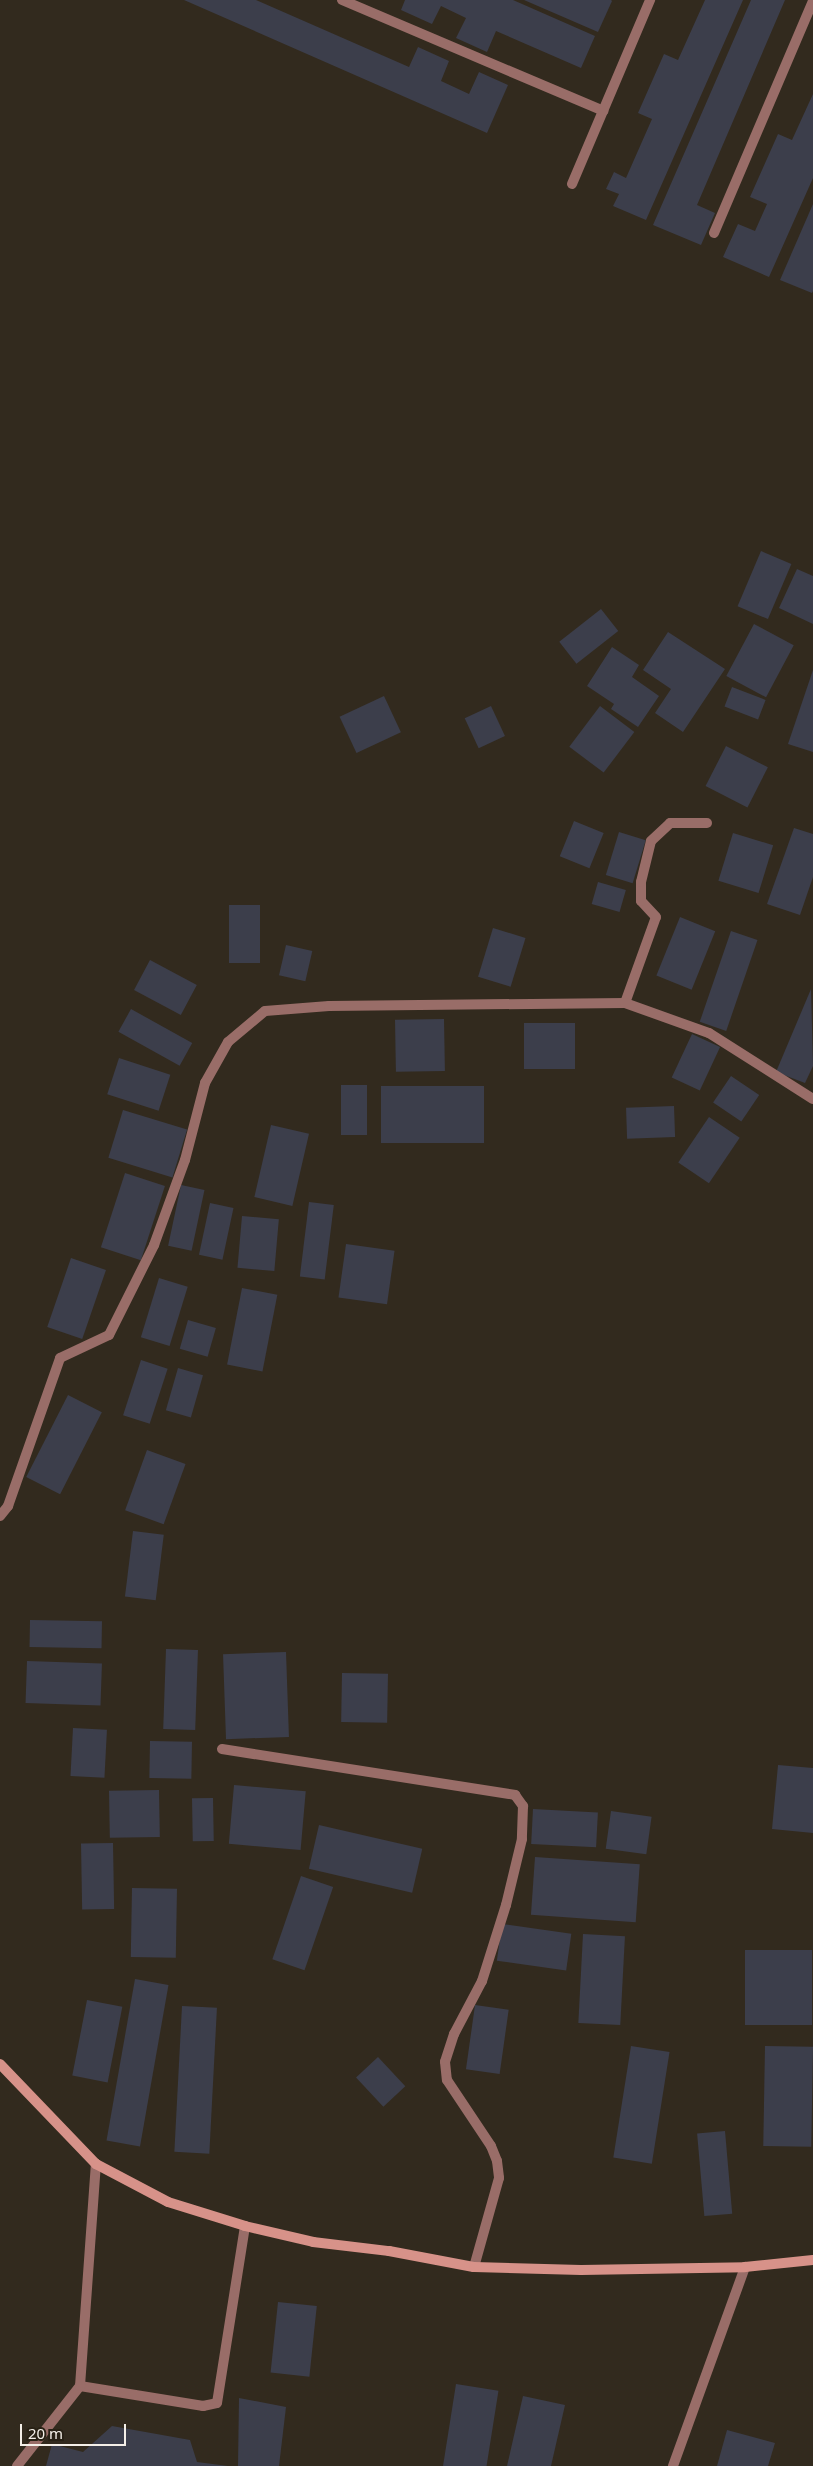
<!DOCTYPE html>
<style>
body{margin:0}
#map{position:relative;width:813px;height:2466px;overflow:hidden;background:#322a1e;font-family:"Noto Sans",sans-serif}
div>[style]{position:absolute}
.building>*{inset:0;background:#3c3e4b;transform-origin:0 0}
.street>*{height:10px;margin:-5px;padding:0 5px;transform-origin:5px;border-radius:5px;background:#996d68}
.secondary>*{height:10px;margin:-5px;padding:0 5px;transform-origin:5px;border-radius:5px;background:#d79289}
span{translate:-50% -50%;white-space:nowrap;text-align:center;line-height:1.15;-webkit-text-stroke:4px #282115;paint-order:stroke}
.scale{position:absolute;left:20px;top:2424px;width:106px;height:22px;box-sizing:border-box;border:2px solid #f4efe8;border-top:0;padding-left:6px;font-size:15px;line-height:18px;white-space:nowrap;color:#f4efe8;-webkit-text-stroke:4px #282115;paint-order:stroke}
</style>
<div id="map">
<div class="building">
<div style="clip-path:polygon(184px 0,256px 0,409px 67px,418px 47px,449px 61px,441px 81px,469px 94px,479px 72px,508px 85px,487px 133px)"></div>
<div style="clip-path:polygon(405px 0,513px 0,595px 36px,581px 68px,496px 31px,487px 52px,456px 38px,466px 18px,441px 6px,432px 24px,401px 10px)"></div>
<div style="clip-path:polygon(524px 0,611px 0,612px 1px,598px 32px)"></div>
<div style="clip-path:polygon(705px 0,743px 0,646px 220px,613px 206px,619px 194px,606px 189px,614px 172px,626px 178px,652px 119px,638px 113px,664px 54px,678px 60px)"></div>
<div style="clip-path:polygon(751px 0,785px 0,697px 205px,715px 213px,701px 245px,653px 225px)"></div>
<div style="clip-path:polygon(813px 94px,813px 178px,769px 277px,723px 257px,738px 224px,755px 231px,767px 204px,750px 197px,778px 134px,792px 140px)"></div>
<div style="clip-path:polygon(813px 204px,813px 291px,812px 293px,780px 280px)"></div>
<div style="left:761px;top:551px;width:33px;height:60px;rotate:23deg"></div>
<div style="clip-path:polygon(797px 569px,813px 576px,813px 624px,779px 608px)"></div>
<div style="left:601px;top:609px;width:28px;height:53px;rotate:52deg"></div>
<div style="left:754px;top:624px;width:45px;height:59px;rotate:28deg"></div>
<div style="clip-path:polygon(668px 632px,725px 669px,683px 732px,655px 713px,671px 689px,643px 670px)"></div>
<div style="clip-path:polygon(612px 647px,639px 665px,632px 677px,659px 696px,638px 727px,611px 709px,614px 704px,587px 686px)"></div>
<div style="clip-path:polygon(813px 670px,813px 752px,788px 744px)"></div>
<div style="left:732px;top:687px;width:36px;height:21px;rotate:21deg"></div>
<div style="left:384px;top:696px;width:40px;height:49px;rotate:65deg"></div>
<div style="left:491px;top:706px;width:33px;height:29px;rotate:65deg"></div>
<div style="left:600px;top:706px;width:43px;height:51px;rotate:37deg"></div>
<div style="left:726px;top:746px;width:47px;height:45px;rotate:27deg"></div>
<div style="left:574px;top:821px;width:32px;height:38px;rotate:22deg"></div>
<div style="clip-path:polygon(794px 828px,813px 834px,813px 877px,800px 915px,767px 904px)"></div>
<div style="left:619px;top:832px;width:28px;height:45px;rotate:17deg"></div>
<div style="left:733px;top:833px;width:42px;height:50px;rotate:17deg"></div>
<div style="left:598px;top:882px;width:29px;height:23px;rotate:16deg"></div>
<div style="left:260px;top:905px;width:58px;height:31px;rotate:90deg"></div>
<div style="left:680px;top:917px;width:38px;height:63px;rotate:22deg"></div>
<div style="left:493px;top:928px;width:34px;height:51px;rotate:17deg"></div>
<div style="left:731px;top:931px;width:28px;height:96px;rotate:19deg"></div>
<div style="left:286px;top:945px;width:27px;height:31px;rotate:13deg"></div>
<div style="left:150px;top:960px;width:53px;height:34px;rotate:28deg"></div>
<div style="clip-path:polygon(811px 989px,813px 1066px,805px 1083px,776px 1072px)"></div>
<div style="left:131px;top:1009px;width:70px;height:26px;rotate:29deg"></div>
<div style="left:444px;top:1019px;width:52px;height:49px;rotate:89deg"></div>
<div style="left:524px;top:1023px;width:51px;height:46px"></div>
<div style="left:692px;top:1034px;width:31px;height:48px;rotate:25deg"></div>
<div style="left:119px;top:1058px;width:54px;height:38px;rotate:18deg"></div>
<div style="left:731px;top:1076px;width:34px;height:32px;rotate:34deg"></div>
<div style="left:341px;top:1085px;width:26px;height:50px"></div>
<div style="left:381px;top:1086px;width:103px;height:57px"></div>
<div style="left:674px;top:1106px;width:31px;height:48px;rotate:88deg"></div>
<div style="left:123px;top:1110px;width:67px;height:50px;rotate:17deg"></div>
<div style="left:709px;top:1117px;width:37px;height:55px;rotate:34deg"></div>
<div style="left:271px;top:1125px;width:39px;height:74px;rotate:13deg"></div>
<div style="left:125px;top:1173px;width:42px;height:78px;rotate:18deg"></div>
<div style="left:181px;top:1185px;width:24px;height:62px;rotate:12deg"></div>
<div style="left:309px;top:1202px;width:25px;height:75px;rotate:7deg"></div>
<div style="left:210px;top:1203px;width:24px;height:53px;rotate:12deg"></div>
<div style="left:242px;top:1216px;width:37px;height:52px;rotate:5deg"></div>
<div style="left:346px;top:1244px;width:49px;height:54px;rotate:8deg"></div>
<div style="left:71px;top:1258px;width:37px;height:73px;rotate:19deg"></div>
<div style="left:159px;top:1278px;width:30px;height:62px;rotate:17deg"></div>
<div style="left:242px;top:1288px;width:36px;height:78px;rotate:11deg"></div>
<div style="left:188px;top:1320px;width:29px;height:30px;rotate:16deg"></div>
<div style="left:141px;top:1360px;width:28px;height:58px;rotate:18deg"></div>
<div style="left:178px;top:1368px;width:26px;height:44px;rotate:16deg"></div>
<div style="left:68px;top:1395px;width:38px;height:92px;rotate:27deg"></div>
<div style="left:147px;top:1450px;width:41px;height:64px;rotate:20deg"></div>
<div style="left:133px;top:1531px;width:31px;height:66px;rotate:7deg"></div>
<div style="left:30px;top:1620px;width:72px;height:27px;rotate:1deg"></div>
<div style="left:166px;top:1649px;width:32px;height:80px;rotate:2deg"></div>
<div style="left:286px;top:1652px;width:85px;height:63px;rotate:88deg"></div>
<div style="left:27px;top:1661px;width:75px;height:42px;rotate:2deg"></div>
<div style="left:342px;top:1673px;width:46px;height:49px;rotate:1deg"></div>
<div style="left:73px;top:1728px;width:34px;height:48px;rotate:3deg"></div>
<div style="left:150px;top:1741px;width:42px;height:37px;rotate:1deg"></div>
<div style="clip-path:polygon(778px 1765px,813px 1768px,813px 1833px,772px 1829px)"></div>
<div style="left:234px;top:1785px;width:72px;height:59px;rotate:5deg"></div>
<div style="left:159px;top:1790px;width:47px;height:50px;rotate:89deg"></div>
<div style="left:213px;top:1798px;width:43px;height:21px;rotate:89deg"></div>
<div style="left:533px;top:1809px;width:65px;height:35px;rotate:3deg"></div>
<div style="left:611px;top:1811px;width:41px;height:38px;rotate:8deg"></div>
<div style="left:319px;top:1825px;width:106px;height:45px;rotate:13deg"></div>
<div style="left:113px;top:1843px;width:66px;height:32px;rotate:89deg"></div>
<div style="left:535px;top:1857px;width:105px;height:58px;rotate:4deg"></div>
<div style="left:301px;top:1876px;width:34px;height:88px;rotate:19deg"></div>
<div style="left:132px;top:1888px;width:45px;height:69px;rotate:1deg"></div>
<div style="left:502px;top:1924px;width:70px;height:37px;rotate:8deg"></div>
<div style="left:583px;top:1934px;width:42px;height:89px;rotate:3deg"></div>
<div style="left:745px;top:1950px;width:67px;height:75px"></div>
<div style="left:135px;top:1979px;width:34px;height:164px;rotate:10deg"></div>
<div style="left:87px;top:2000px;width:36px;height:77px;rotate:11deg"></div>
<div style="left:475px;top:2005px;width:34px;height:65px;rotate:8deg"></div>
<div style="left:182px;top:2006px;width:35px;height:146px;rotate:3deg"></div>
<div style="left:631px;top:2046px;width:39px;height:113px;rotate:9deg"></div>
<div style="left:765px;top:2046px;width:48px;height:100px;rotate:1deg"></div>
<div style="left:378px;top:2057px;width:40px;height:30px;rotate:47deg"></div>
<div style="left:725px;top:2131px;width:83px;height:28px;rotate:85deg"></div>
<div style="left:278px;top:2302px;width:39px;height:71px;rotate:6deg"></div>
<div style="left:456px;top:2384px;width:43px;height:83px;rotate:9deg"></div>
<div style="clip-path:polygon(523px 2396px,565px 2405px,551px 2466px,507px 2466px)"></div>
<div style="clip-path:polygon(239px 2398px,286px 2407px,279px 2466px,238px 2466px)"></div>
<div style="clip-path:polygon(112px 2426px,190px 2440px,197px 2462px,228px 2466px,46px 2466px,52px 2444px,83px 2452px)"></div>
<div style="clip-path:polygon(727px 2430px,775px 2443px,768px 2466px,717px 2466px)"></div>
</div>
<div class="street">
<div style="left:342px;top:0;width:284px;rotate:23deg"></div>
<div style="left:572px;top:184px;width:200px;rotate:-67deg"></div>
<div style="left:714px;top:233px;width:252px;rotate:-66.9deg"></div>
<div style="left:625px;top:1003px;width:91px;rotate:-70.2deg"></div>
<div style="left:656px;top:917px;width:22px;rotate:-133deg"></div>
<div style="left:641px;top:901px;width:19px;rotate:-90deg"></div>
<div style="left:641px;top:882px;width:42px;rotate:-76.3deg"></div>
<div style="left:651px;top:841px;width:26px;rotate:-43deg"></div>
<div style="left:670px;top:823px;width:37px"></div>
<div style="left:0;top:1516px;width:13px;rotate:-51deg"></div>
<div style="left:8px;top:1506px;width:157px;rotate:-70.6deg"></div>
<div style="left:60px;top:1358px;width:54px;rotate:-25.1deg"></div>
<div style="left:109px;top:1335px;width:101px;rotate:-63.4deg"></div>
<div style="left:154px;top:1245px;width:90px;rotate:-70deg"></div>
<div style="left:185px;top:1160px;width:80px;rotate:-75.4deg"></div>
<div style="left:205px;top:1083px;width:47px;rotate:-60.7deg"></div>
<div style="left:228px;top:1042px;width:48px;rotate:-40deg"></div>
<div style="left:265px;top:1011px;width:64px;rotate:-4.5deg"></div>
<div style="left:329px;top:1006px;width:296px;rotate:-0.6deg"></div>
<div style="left:625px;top:1003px;width:89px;rotate:19.7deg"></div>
<div style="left:709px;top:1033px;width:123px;rotate:32.4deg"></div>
<div style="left:222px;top:1749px;width:297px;rotate:8.9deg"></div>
<div style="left:515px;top:1795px;width:14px;rotate:54deg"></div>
<div style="left:523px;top:1806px;width:33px;rotate:92deg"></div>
<div style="left:522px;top:1839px;width:68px;rotate:103.6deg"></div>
<div style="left:506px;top:1905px;width:80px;rotate:107.5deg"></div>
<div style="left:482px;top:1981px;width:60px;rotate:117.8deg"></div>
<div style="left:454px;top:2034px;width:29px;rotate:108deg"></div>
<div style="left:445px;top:2062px;width:18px;rotate:84deg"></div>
<div style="left:447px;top:2080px;width:79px;rotate:56.3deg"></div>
<div style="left:491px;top:2146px;width:16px;rotate:68deg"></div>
<div style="left:497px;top:2161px;width:17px;rotate:83deg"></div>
<div style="left:499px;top:2178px;width:92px;rotate:105.7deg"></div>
<div style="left:80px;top:2386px;width:125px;rotate:9.2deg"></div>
<div style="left:203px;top:2406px;width:14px;rotate:-12deg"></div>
<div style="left:217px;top:2403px;width:179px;rotate:-81deg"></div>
<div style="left:17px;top:2466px;width:102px;rotate:-51.8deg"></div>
<div style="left:80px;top:2386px;width:223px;rotate:-85.9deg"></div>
<div style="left:673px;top:2466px;width:212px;rotate:-70.1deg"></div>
</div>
<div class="secondary">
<div style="left:0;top:2064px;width:139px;rotate:46.2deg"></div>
<div style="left:96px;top:2164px;width:81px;rotate:27.8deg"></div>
<div style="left:168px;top:2202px;width:81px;rotate:17.3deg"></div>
<div style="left:245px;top:2226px;width:70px;rotate:13.2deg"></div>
<div style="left:313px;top:2242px;width:77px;rotate:6.8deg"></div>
<div style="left:389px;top:2251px;width:86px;rotate:10.7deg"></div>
<div style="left:474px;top:2267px;width:107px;rotate:1.6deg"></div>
<div style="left:581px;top:2270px;width:164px;rotate:-1deg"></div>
<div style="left:745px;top:2267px;width:68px;rotate:-5.9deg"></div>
</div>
<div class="scale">20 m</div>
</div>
